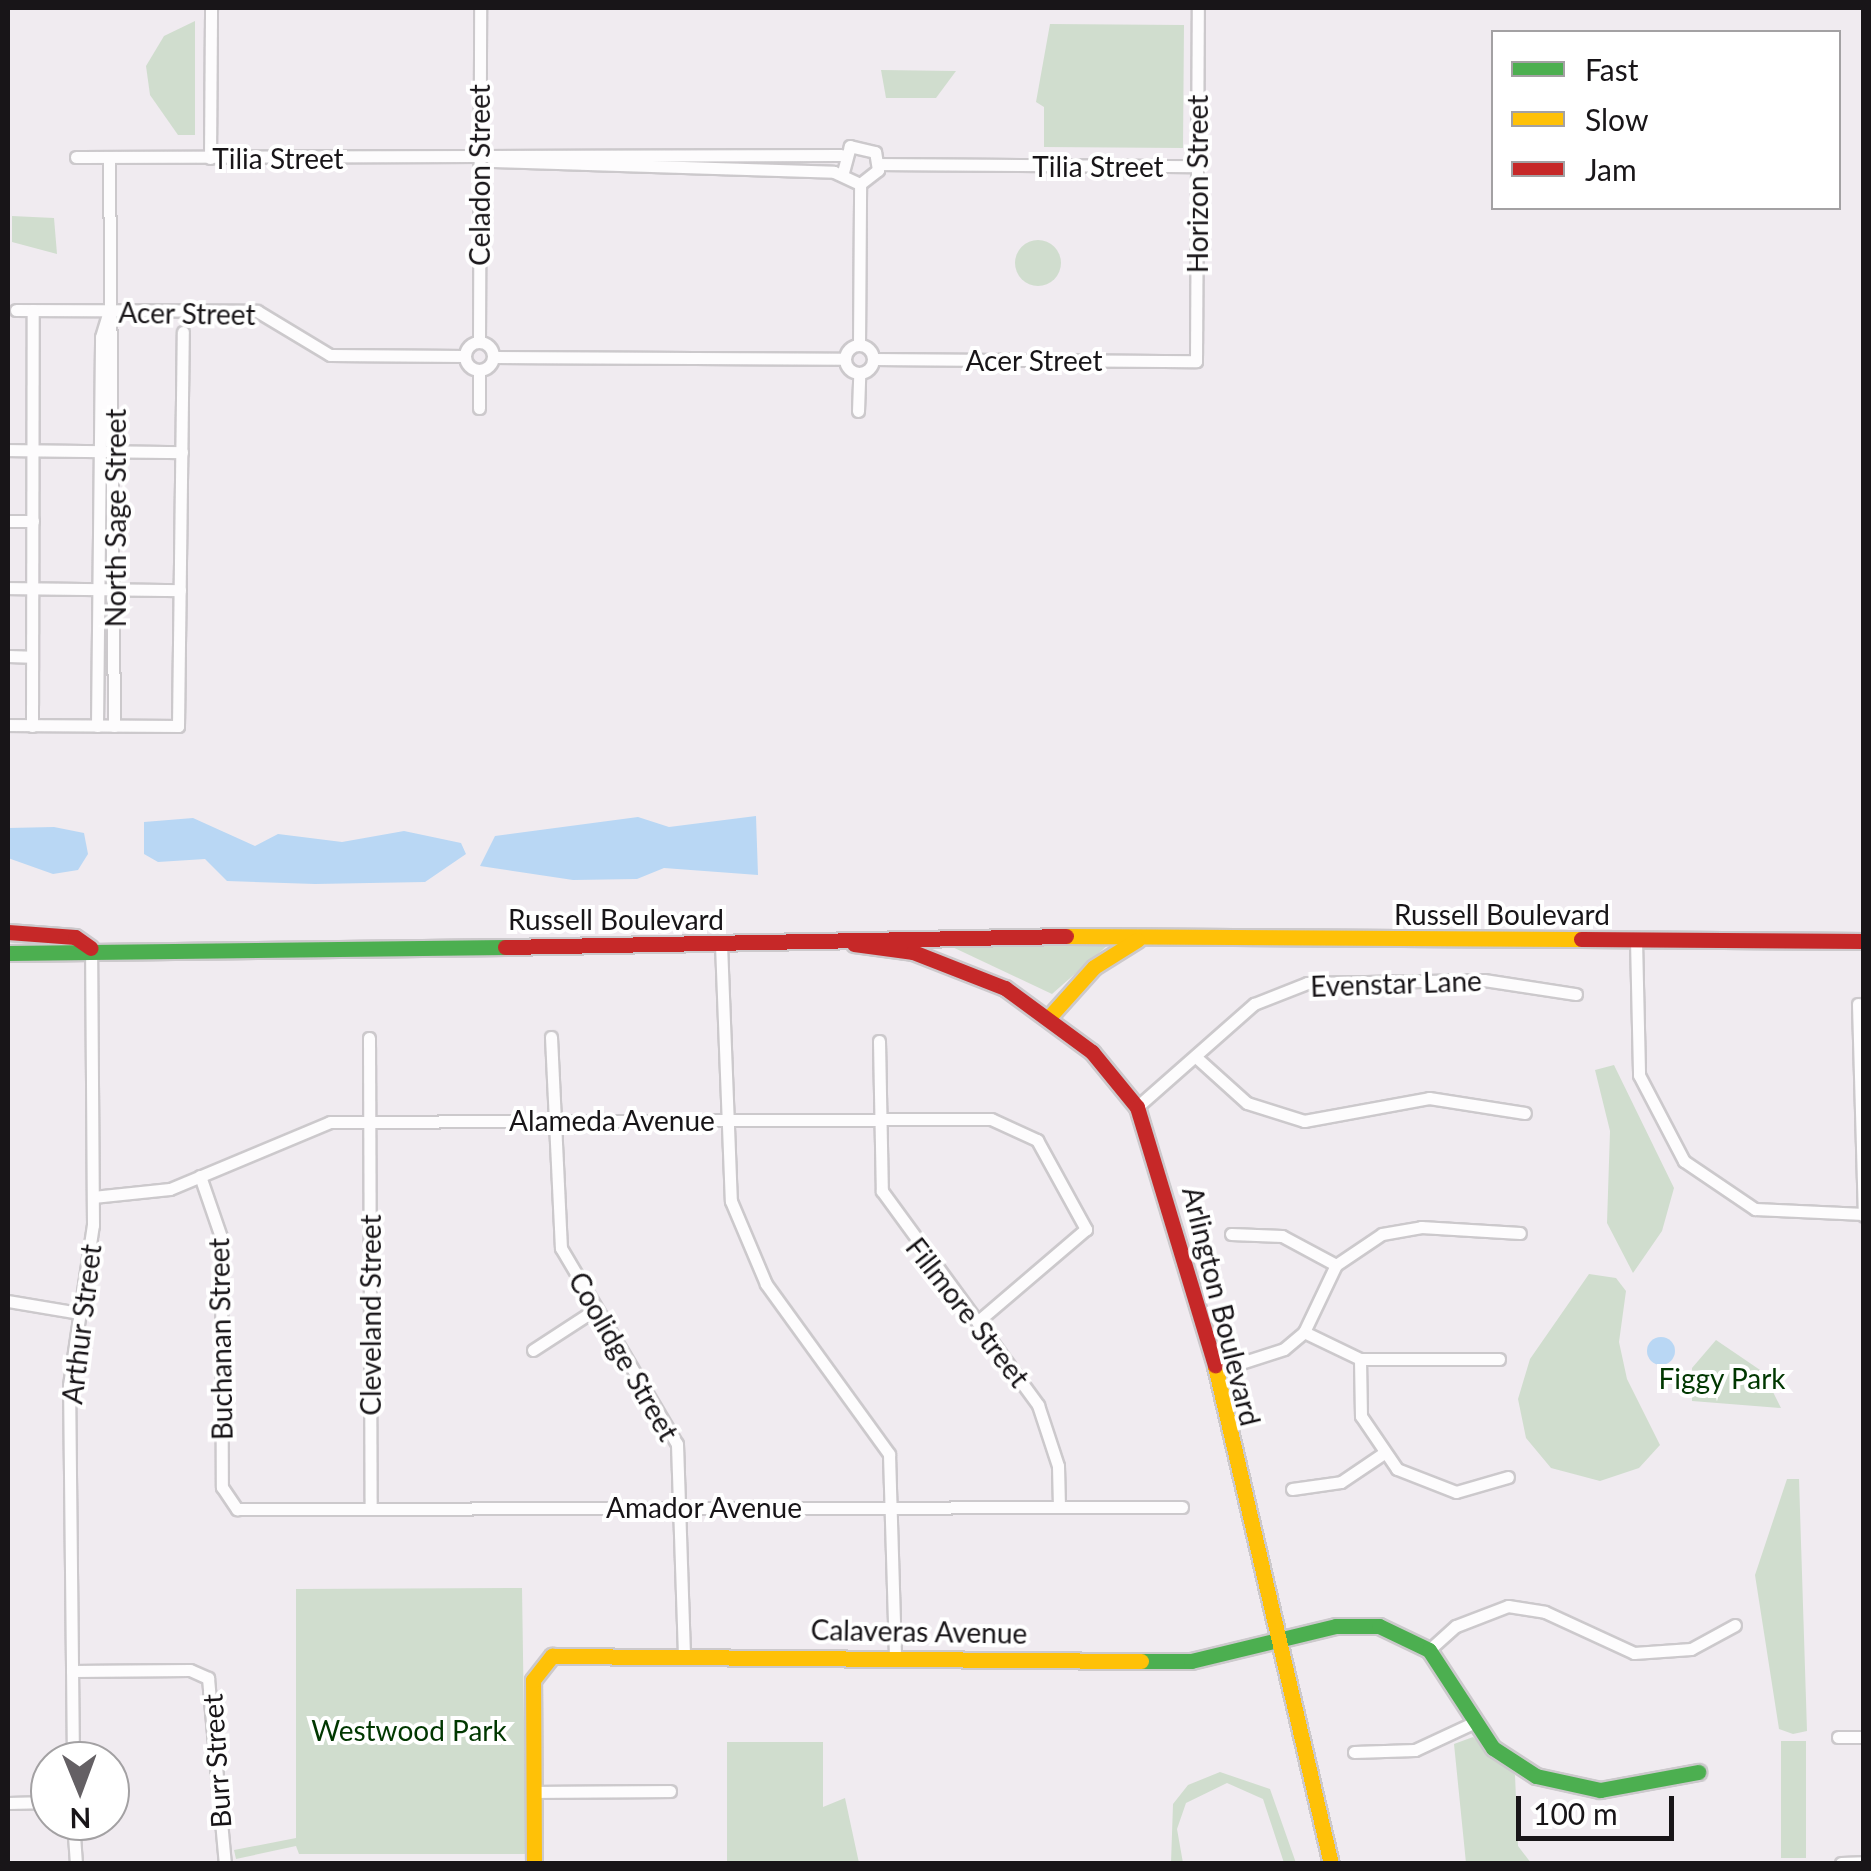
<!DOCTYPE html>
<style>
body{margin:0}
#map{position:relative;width:1871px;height:1871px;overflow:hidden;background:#f0ebf0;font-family:Lato,sans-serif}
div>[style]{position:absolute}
.green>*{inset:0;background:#d0ddce;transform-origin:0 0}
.round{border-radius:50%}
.water>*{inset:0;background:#b9d7f4}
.roads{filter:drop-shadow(2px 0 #ccc9cc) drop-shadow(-2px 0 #ccc9cc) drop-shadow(0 2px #ccc9cc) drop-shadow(0 -2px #ccc9cc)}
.street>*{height:11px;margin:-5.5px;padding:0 5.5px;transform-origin:5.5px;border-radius:5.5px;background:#fdfcfd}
.street>.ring{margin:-5.5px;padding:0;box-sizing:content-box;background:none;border:11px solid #fdfcfd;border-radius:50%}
.fast>*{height:15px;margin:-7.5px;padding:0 7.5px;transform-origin:7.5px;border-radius:7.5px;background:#4caf50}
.slow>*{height:15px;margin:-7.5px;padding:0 7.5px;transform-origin:7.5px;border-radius:7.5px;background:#ffc107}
.jam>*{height:15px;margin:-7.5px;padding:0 7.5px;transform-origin:7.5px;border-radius:7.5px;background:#c62828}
span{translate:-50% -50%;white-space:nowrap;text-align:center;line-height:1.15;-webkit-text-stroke:8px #fff;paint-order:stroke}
.street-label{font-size:28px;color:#181518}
.park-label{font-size:28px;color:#003700}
.frame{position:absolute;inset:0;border:10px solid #181518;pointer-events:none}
.legend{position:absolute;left:1491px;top:30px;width:350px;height:180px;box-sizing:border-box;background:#fff;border:2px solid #a3a1a3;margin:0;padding:12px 18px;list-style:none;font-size:30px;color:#181518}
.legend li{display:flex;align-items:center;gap:20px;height:50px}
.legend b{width:50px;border:2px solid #a3a1a3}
.north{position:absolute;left:30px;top:1741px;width:100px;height:100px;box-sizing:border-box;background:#fff;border:2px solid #a3a1a3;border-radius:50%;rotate:179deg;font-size:28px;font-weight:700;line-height:40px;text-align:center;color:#181518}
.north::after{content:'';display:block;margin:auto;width:35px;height:45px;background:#646064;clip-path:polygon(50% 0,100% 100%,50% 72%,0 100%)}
.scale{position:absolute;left:1516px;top:1796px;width:158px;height:45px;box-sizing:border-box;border:5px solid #181518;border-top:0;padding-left:12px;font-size:30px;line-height:35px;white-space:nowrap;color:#181518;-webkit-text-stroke:8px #fff;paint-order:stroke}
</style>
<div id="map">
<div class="green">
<div style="clip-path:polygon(195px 21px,195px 135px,178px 135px,150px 95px,146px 66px,164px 36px)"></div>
<div style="clip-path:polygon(1050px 24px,1184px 25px,1183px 148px,1044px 147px,1044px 107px,1036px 102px)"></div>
<div style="clip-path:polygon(881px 70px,956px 71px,936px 98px,886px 98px)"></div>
<div style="clip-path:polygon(12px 216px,54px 218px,57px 254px,12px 242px)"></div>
<div class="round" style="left:1015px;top:240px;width:46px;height:46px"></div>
<div style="clip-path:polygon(946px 944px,1109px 944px,1052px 994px)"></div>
<div style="clip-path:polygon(1614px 1065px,1674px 1188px,1662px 1231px,1633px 1273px,1607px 1223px,1610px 1131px,1595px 1070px)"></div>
<div style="clip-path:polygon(1589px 1274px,1616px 1278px,1626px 1291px,1619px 1342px,1627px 1379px,1660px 1445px,1639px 1468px,1600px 1481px,1551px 1468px,1526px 1438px,1518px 1399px,1530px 1359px)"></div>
<div style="clip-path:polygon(1716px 1340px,1763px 1372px,1781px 1408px,1692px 1401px,1692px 1368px)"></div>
<div style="clip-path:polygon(1787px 1479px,1799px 1479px,1807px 1731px,1793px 1734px,1779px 1729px,1755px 1575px)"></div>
<div style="clip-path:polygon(522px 1588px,526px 1854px,299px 1854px,296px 1846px,236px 1859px,234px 1850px,296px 1838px,296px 1589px)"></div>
<div style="clip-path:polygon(1473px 1737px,1515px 1775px,1518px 1846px,1531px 1863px,1466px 1863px,1454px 1744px)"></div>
<div style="left:1781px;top:1741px;width:25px;height:117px"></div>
<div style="clip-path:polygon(727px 1742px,823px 1742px,823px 1807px,845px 1798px,859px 1863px,727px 1863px)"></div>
<div style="clip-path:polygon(1220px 1772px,1270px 1789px,1296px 1863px,1284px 1863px,1263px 1799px,1227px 1783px,1186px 1803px,1177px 1829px,1183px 1863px,1171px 1863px,1173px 1804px,1188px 1785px)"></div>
</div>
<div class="water">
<div style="clip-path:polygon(638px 817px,669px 827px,756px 816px,758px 875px,664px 868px,637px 879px,573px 880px,480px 866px,495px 836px)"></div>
<div style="clip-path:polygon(193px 818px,255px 846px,278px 834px,342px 842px,404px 831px,461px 843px,466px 854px,425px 882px,315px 884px,227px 881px,205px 859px,158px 862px,144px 854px,144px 822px)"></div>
<div style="clip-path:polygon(54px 827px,84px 833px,88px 854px,78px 870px,53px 874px,8px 858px,8px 828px)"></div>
<div class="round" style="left:1647px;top:1337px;width:28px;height:28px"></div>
</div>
<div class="roads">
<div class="street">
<div style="left:76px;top:157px;width:765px;rotate:-0.15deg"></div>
<div style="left:109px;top:157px;width:569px;rotate:89.5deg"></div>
<div style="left:210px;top:158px;width:150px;rotate:-89.6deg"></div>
<div style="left:493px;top:161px;width:341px;rotate:1.8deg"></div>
<div style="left:834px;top:172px;width:29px;rotate:25deg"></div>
<div style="left:860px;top:184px;width:23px;rotate:-38deg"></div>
<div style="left:878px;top:170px;width:18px;rotate:-99deg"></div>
<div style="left:875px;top:152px;width:26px;rotate:-167deg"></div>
<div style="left:850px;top:146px;width:30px;rotate:105deg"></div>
<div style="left:879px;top:164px;width:317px;rotate:0.4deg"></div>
<div style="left:16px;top:310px;width:241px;rotate:0.2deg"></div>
<div style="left:257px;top:311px;width:85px;rotate:31.1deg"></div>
<div style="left:330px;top:355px;width:135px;rotate:0.4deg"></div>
<div style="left:479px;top:342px;width:334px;rotate:-89.8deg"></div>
<div class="ring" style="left:465px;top:342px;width:17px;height:17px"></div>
<div style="left:859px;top:345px;width:161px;rotate:-89.6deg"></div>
<div class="ring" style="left:845px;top:345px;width:17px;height:17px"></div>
<div style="left:493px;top:357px;width:351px;rotate:0.3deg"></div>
<div style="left:873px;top:359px;width:323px;rotate:0.4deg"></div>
<div style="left:1196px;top:361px;width:353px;rotate:-89.7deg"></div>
<div style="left:479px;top:408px;width:38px;rotate:-90deg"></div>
<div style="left:858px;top:411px;width:38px;rotate:-88deg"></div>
<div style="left:8px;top:450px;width:174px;rotate:0.7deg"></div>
<div style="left:8px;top:521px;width:25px"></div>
<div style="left:8px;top:588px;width:172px;rotate:0.7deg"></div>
<div style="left:8px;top:656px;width:23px;rotate:2deg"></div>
<div style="left:8px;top:725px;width:170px;rotate:0.3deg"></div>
<div style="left:178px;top:726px;width:394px;rotate:-89.3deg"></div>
<div style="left:32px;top:726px;width:416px;rotate:-89.9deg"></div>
<div style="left:97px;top:726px;width:389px;rotate:-89.4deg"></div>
<div style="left:101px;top:337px;width:27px;rotate:-73deg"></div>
<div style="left:1636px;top:940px;width:135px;rotate:88.7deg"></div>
<div style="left:1639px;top:1075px;width:97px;rotate:62.4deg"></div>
<div style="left:1684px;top:1161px;width:86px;rotate:34.1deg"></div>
<div style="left:1755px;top:1209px;width:109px;rotate:2.6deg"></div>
<div style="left:721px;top:944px;width:257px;rotate:87.8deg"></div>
<div style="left:731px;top:1201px;width:90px;rotate:67.1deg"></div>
<div style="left:766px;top:1284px;width:210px;rotate:54.1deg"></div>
<div style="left:889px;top:1454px;width:204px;rotate:88.3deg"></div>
<div style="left:1858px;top:1004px;width:212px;rotate:88.4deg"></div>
<div style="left:551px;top:1037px;width:211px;rotate:87.3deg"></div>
<div style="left:561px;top:1248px;width:228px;rotate:59.4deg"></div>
<div style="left:677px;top:1444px;width:210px;rotate:88.1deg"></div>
<div style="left:369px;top:1038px;width:470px;rotate:89.8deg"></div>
<div style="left:879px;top:1041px;width:150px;rotate:88.9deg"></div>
<div style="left:882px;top:1191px;width:265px;rotate:53.9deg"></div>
<div style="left:1038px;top:1405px;width:64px;rotate:71.8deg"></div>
<div style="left:1058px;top:1466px;width:41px;rotate:88.6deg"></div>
<div style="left:1197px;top:1058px;width:67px;rotate:42deg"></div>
<div style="left:1247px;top:1103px;width:60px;rotate:17.5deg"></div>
<div style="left:1304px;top:1121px;width:127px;rotate:-10.4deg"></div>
<div style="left:1429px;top:1098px;width:97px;rotate:8.9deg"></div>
<div style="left:1137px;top:1107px;width:156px;rotate:-41.4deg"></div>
<div style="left:1254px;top:1004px;width:57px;rotate:-21.6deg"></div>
<div style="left:1307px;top:983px;width:177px;rotate:-1deg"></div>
<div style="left:1484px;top:980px;width:93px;rotate:8.7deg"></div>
<div style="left:200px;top:1176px;width:65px;rotate:71deg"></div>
<div style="left:221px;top:1237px;width:250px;rotate:89.8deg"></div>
<div style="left:222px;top:1487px;width:27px;rotate:56deg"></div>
<div style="left:237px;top:1509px;width:945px;rotate:-0.12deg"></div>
<div style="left:93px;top:1197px;width:77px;rotate:-5.9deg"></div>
<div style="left:170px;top:1189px;width:173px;rotate:-22.7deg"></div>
<div style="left:330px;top:1122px;width:661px;rotate:-0.26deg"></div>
<div style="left:991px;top:1119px;width:51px;rotate:24.5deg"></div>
<div style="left:1037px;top:1140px;width:102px;rotate:61.2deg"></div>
<div style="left:1086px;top:1229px;width:143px;rotate:139.5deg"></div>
<div style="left:1231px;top:1234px;width:51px;rotate:2.2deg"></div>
<div style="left:1282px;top:1236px;width:61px;rotate:28.2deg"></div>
<div style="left:8px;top:1301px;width:72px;rotate:9.6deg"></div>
<div style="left:1304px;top:1332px;width:62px;rotate:25.7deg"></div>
<div style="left:1360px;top:1359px;width:139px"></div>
<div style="left:533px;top:1350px;width:75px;rotate:-33.1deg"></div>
<div style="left:1360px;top:1359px;width:57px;rotate:89deg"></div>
<div style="left:1361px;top:1416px;width:64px;rotate:55.8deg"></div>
<div style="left:1397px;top:1469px;width:63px;rotate:21.3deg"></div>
<div style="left:1456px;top:1492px;width:54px;rotate:-16.1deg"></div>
<div style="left:1216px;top:1371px;width:71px;rotate:-17.9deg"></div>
<div style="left:1284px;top:1349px;width:26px;rotate:-40deg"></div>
<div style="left:1304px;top:1332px;width:74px;rotate:-64.5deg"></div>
<div style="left:1336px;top:1265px;width:55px;rotate:-34deg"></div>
<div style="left:1382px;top:1234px;width:40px;rotate:-10deg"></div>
<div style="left:1421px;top:1227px;width:99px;rotate:3.5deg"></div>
<div style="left:1292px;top:1489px;width:49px;rotate:-8.1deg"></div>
<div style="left:1341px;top:1482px;width:48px;rotate:-34deg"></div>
<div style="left:1429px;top:1650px;width:36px;rotate:-42deg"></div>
<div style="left:1456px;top:1626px;width:56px;rotate:-21deg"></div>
<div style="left:1508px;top:1606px;width:37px;rotate:9deg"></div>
<div style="left:1545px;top:1612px;width:98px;rotate:24.7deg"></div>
<div style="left:1634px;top:1653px;width:57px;rotate:-4deg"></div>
<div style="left:1691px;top:1649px;width:50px;rotate:-28.6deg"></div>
<div style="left:72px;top:1671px;width:118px;rotate:-0.5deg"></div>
<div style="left:190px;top:1670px;width:20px;rotate:24deg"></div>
<div style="left:208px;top:1678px;width:187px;rotate:84.8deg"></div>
<div style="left:1838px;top:1737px;width:26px"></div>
<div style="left:1354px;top:1752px;width:61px;rotate:-1.9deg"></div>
<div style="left:1415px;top:1750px;width:64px;rotate:-25deg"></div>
<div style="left:73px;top:1761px;width:376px;rotate:-90.6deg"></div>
<div style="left:69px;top:1385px;width:162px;rotate:-81.5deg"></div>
<div style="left:93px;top:1225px;width:277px;rotate:-90.4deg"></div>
<div style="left:533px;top:1792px;width:137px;rotate:-0.4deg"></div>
<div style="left:8px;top:1803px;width:42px;rotate:-1.4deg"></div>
<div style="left:73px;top:1821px;width:43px;rotate:86deg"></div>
<div style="left:1841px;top:1863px;width:23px;rotate:-2deg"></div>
</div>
<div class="fast">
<div style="left:8px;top:953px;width:497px;rotate:-0.7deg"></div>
<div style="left:1141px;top:1661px;width:50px"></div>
<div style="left:1191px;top:1661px;width:149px;rotate:-13.6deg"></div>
<div style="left:1336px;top:1626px;width:43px"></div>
<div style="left:1379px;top:1626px;width:55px;rotate:25.6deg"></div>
<div style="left:1429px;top:1650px;width:117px;rotate:56.9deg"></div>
<div style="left:1493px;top:1748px;width:51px;rotate:33.1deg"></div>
<div style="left:1536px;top:1776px;width:66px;rotate:12.3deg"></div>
<div style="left:1600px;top:1790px;width:100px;rotate:-10.4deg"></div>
</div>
<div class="slow">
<div style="left:1066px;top:936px;width:515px;rotate:0.33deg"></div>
<div style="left:1051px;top:1015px;width:64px;rotate:-48.1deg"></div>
<div style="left:1094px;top:967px;width:51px;rotate:-32.1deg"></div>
<div style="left:1215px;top:1366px;width:511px;rotate:76.89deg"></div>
<div style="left:534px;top:1864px;width:184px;rotate:-90.3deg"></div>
<div style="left:533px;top:1680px;width:31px;rotate:-52deg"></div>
<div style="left:552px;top:1656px;width:589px;rotate:0.49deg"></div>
</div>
<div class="jam">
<div style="left:8px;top:932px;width:67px;rotate:4.3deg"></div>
<div style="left:75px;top:937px;width:19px;rotate:35deg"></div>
<div style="left:1581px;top:939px;width:283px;rotate:0.4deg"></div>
<div style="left:854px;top:944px;width:60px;rotate:7.7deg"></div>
<div style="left:913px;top:952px;width:99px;rotate:21.4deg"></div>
<div style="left:1005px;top:988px;width:108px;rotate:36.3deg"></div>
<div style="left:1092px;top:1052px;width:71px;rotate:50.7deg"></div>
<div style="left:1137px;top:1107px;width:270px;rotate:73.2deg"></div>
<div style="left:505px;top:947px;width:561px;rotate:-1.12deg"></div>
</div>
</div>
<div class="street-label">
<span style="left:278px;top:158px">Tilia Street</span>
<span style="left:1098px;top:166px">Tilia Street</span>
<span style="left:479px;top:175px;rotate:-90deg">Celadon Street</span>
<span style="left:1197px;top:184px;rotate:-90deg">Horizon Street</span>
<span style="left:187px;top:313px;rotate:1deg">Acer Street</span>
<span style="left:1034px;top:360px">Acer Street</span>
<span style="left:115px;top:518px;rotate:-90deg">North Sage Street</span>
<span style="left:1502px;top:914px">Russell Boulevard</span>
<span style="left:616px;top:919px">Russell Boulevard</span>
<span style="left:1396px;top:983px;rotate:-2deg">Evenstar Lane</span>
<span style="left:612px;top:1120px">Alameda Avenue</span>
<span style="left:1222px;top:1306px;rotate:76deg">Arlington Boulevard</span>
<span style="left:968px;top:1312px;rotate:52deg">Fillmore Street</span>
<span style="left:370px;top:1315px;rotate:-90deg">Cleveland Street</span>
<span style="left:81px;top:1324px;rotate:-83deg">Arthur Street</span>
<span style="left:220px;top:1339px;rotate:-91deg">Buchanan Street</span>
<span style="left:624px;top:1356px;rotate:60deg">Coolidge Street</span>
<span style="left:704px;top:1507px">Amador Avenue</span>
<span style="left:919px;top:1631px;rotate:1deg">Calaveras Avenue</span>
<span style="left:216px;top:1761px;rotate:-94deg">Burr Street</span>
</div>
<div class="park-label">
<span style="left:1722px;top:1378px">Figgy Park</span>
<span style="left:409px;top:1730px">Westwood Park</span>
</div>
<div class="frame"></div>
<ul class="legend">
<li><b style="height:12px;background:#4caf50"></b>Fast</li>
<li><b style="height:12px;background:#ffc107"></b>Slow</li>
<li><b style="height:12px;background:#c62828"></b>Jam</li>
</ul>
<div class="north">N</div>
<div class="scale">100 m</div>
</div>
